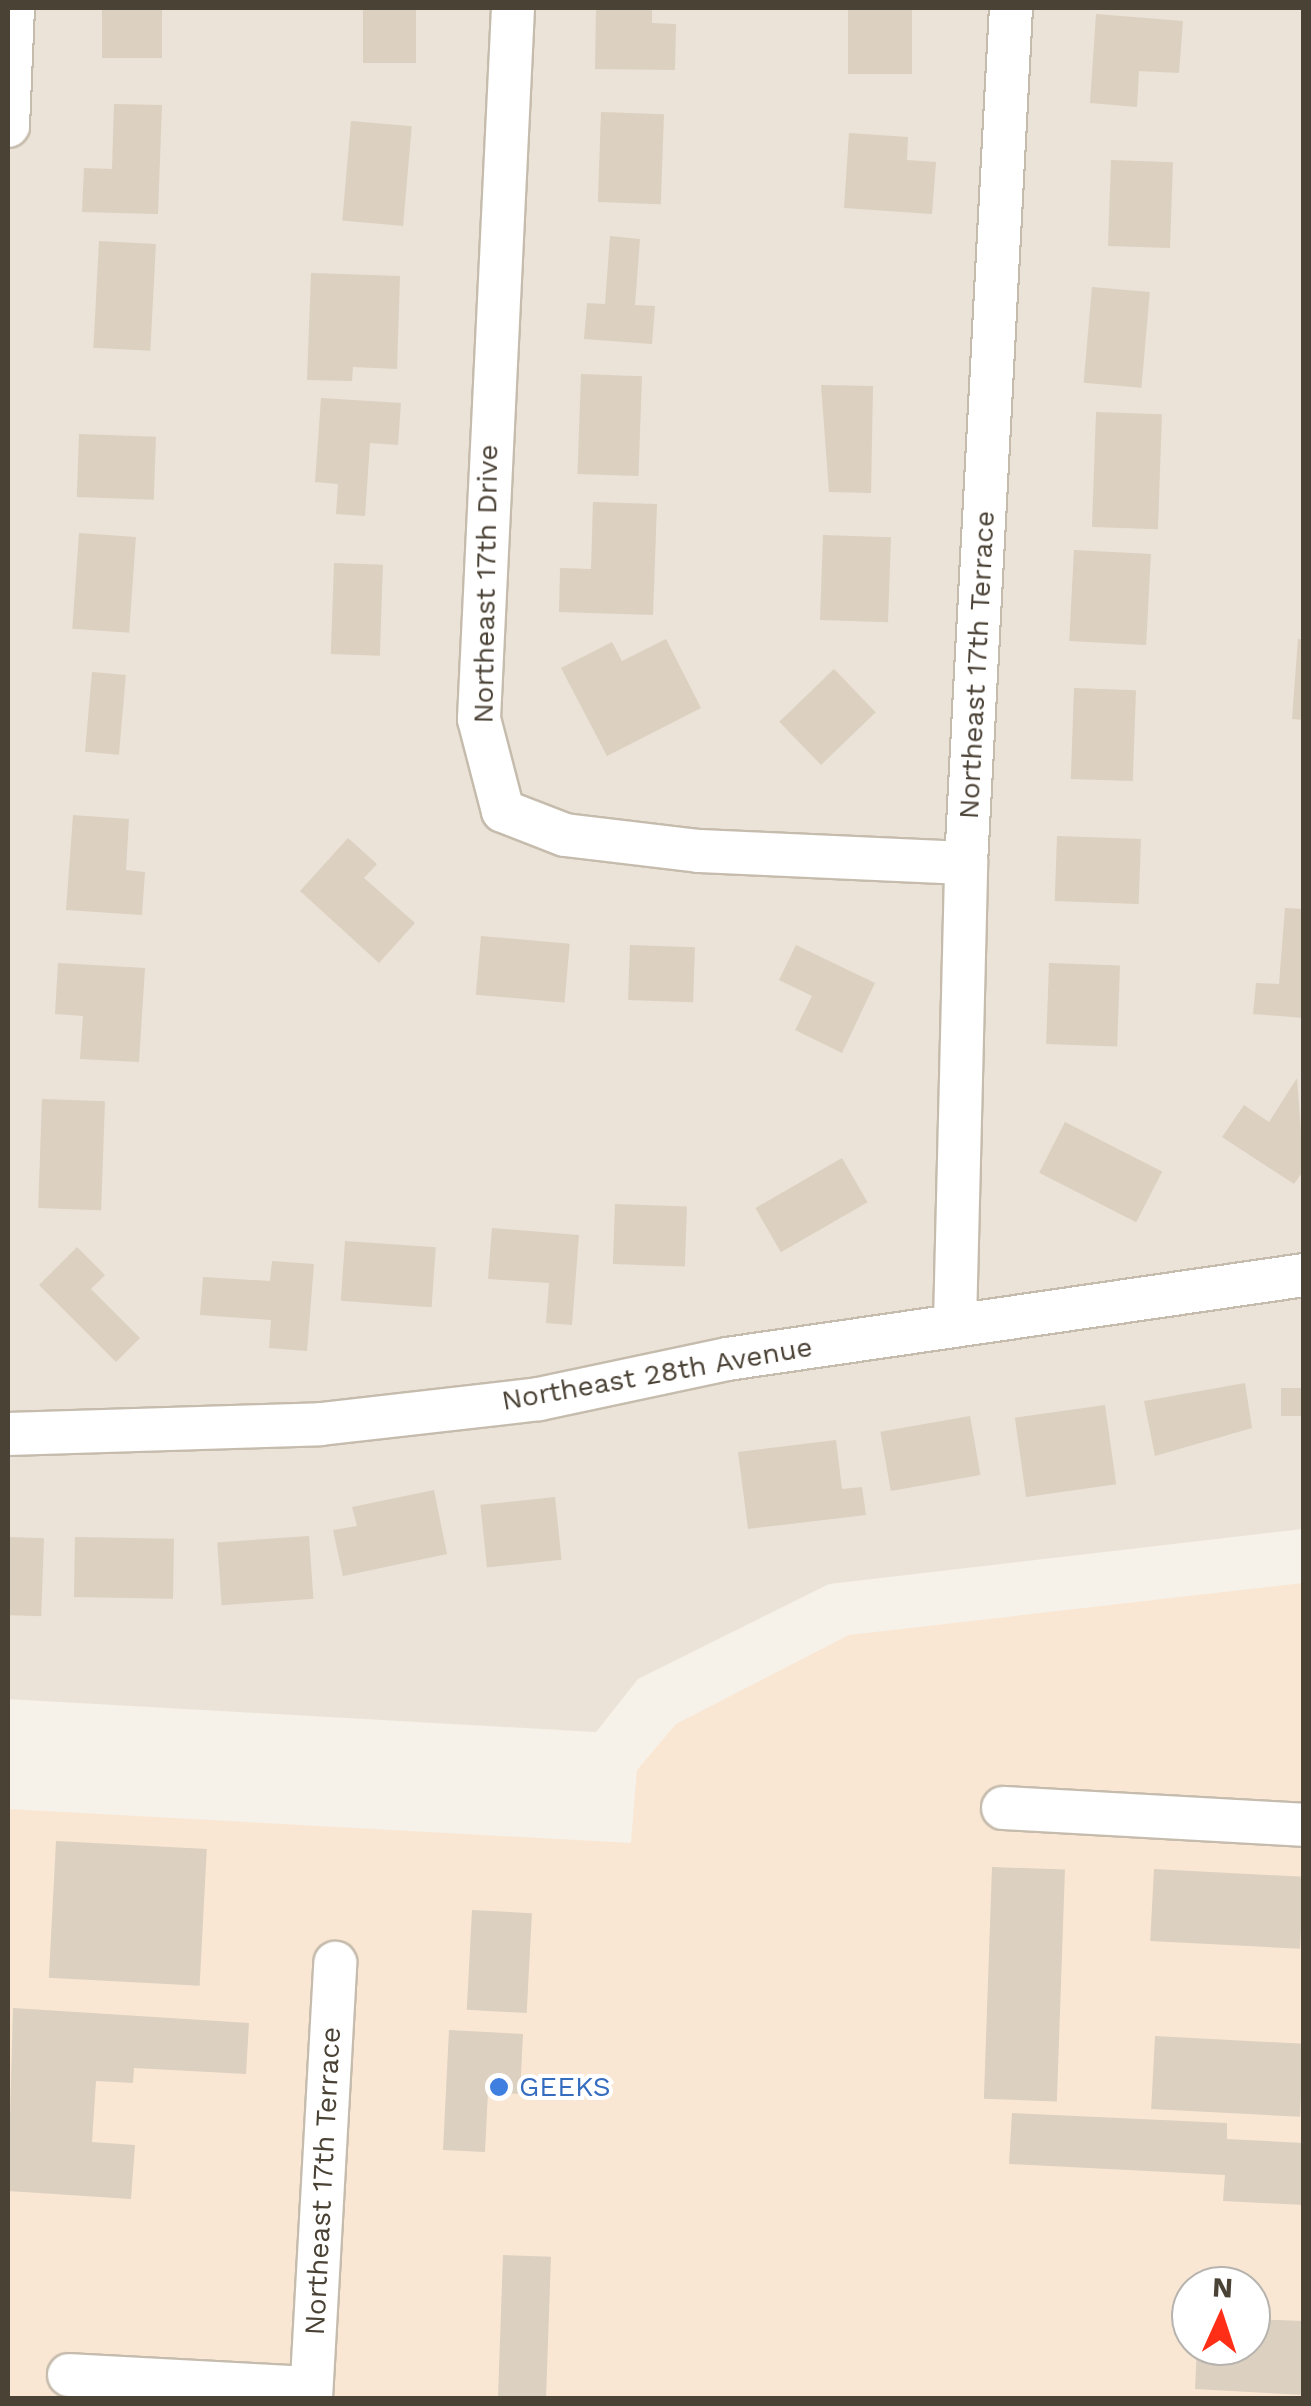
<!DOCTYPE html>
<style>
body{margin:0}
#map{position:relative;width:1311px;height:2406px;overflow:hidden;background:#f6f1e9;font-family:"Work Sans",sans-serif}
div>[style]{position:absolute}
.residential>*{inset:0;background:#ebe3d7}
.commercial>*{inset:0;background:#f9e7d3}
.building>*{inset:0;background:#dcd0c0;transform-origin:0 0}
.roads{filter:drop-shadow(2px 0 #c6bcad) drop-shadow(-2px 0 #c6bcad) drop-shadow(0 2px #c6bcad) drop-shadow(0 -2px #c6bcad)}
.minor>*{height:42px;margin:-21px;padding:0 21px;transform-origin:21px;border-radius:21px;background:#fff}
.dots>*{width:28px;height:28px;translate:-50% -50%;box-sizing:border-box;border:5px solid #fff;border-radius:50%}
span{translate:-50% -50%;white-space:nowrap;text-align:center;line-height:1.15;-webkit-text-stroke:8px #fff;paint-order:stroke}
.street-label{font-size:28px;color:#4b4236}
.shop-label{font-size:28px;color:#366cbe}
.left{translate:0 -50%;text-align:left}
.frame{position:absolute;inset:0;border:10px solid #4b4236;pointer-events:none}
.north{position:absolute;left:1171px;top:2266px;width:100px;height:100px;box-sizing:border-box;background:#fff;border:2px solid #b7b3af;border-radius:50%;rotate:3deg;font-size:28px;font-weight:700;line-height:40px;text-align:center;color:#4b4236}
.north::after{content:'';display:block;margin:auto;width:35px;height:45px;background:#ff2e17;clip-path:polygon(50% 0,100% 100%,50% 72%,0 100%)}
</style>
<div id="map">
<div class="residential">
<div style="clip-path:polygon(8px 8px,1303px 8px,1303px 1529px,829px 1584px,638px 1679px,596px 1732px,8px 1699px)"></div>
</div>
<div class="commercial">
<div style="clip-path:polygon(evenodd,1303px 1583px,1303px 2398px,8px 2398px,8px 1809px,631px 1843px,637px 1770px,676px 1724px,849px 1635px,1303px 1583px,1191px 2286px,1251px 2286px,1251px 2346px,1191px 2346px,1191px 2286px)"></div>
</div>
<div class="building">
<div style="left:102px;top:8px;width:60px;height:50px"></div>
<div style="left:363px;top:8px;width:53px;height:55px"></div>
<div style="clip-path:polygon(596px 8px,652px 8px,652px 23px,676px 24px,675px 70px,595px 69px)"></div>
<div style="left:848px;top:8px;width:64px;height:66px"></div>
<div style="clip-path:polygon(1096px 14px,1183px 21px,1179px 73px,1139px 71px,1137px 107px,1090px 103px)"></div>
<div style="clip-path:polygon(114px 104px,162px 105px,158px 214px,82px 212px,84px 168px,112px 169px)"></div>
<div style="left:601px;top:112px;width:63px;height:90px;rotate:2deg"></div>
<div style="left:351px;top:121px;width:61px;height:100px;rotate:5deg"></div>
<div style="clip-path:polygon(849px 133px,908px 137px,907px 160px,936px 162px,932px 214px,844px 208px)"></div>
<div style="left:1111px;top:160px;width:62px;height:86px;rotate:2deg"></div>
<div style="clip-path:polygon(610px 236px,640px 239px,635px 305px,655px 306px,652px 344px,584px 339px,587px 303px,605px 304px)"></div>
<div style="left:99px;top:241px;width:57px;height:107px;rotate:3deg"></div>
<div style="clip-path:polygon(311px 273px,400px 276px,397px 369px,353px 367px,352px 381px,307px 380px)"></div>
<div style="left:1092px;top:287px;width:58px;height:96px;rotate:5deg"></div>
<div style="left:581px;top:374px;width:61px;height:100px;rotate:2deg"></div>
<div style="clip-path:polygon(821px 385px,873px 386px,871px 493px,829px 492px)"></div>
<div style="clip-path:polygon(321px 398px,401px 403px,398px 445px,370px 443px,365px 516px,336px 514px,338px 484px,315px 482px)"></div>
<div style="left:1096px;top:412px;width:66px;height:115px;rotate:2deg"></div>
<div style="left:79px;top:434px;width:77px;height:63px;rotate:2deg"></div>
<div style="clip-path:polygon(593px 502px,657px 504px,653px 615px,559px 612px,560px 568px,591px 569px)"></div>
<div style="left:79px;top:533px;width:57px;height:96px;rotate:4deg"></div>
<div style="left:823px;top:535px;width:68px;height:85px;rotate:2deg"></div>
<div style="left:1074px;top:550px;width:77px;height:91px;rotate:3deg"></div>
<div style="left:334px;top:563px;width:49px;height:91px;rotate:2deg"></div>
<div style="clip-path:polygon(666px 639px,701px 708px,607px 756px,561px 668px,612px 642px,622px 661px)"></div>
<div style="clip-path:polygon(1298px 639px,1304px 640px,1304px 720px,1292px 719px)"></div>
<div style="left:834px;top:669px;width:60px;height:76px;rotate:46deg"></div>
<div style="left:92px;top:672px;width:34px;height:80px;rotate:5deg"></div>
<div style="left:1074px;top:688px;width:62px;height:91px;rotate:2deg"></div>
<div style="clip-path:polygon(73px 815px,129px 819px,126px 870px,145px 872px,142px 915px,66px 910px)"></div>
<div style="left:1057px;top:836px;width:84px;height:65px;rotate:2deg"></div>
<div style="clip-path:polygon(348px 838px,377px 864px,364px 878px,415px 923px,379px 963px,300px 891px)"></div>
<div style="clip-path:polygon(1285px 908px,1304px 909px,1304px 1018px,1253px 1014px,1256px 983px,1279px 984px)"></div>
<div style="left:481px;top:936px;width:89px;height:59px;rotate:5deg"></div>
<div style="left:630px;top:945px;width:65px;height:55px;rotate:2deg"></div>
<div style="clip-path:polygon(796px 945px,875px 983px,842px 1053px,795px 1030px,812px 996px,779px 980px)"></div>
<div style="clip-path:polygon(58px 963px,145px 968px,139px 1062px,80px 1059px,83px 1016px,55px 1014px)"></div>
<div style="left:1049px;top:963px;width:71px;height:81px;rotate:2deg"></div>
<div style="clip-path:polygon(1297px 1078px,1304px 1170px,1294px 1184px,1222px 1137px,1244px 1105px,1269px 1122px)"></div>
<div style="left:42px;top:1099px;width:63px;height:109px;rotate:2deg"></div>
<div style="left:1065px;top:1122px;width:109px;height:57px;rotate:27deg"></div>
<div style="left:842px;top:1158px;width:51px;height:100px;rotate:60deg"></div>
<div style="left:615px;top:1204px;width:72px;height:60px;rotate:2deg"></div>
<div style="clip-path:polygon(492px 1228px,579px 1235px,572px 1325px,546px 1323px,549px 1283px,488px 1279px)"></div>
<div style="left:345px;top:1241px;width:91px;height:60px;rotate:4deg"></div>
<div style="clip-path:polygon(77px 1247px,105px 1275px,91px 1289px,140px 1338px,116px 1362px,39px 1285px)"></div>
<div style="clip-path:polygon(272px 1261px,314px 1264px,307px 1351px,269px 1348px,271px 1320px,200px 1315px,203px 1277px,270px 1281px)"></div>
<div style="clip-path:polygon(1245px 1383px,1252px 1428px,1155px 1456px,1144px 1401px)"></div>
<div style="left:1304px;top:1388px;width:28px;height:23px;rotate:90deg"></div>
<div style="left:1105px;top:1405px;width:80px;height:91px;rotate:82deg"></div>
<div style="left:970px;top:1416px;width:60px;height:91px;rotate:80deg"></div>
<div style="clip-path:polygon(836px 1440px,842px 1489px,862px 1487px,866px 1515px,748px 1529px,738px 1452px)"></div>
<div style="clip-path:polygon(434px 1490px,447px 1554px,343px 1576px,333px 1530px,357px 1526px,352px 1507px)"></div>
<div style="left:555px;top:1497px;width:63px;height:75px;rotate:84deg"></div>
<div style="left:309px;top:1536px;width:63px;height:92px;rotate:86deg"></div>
<div style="left:8px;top:1537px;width:36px;height:78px;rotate:2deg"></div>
<div style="left:75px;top:1537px;width:99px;height:60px;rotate:1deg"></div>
<div style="left:56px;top:1841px;width:151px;height:137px;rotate:3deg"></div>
<div style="left:992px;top:1867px;width:73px;height:232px;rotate:2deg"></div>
<div style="left:1154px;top:1869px;width:150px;height:72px;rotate:3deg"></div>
<div style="left:472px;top:1910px;width:60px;height:100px;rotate:3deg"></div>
<div style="clip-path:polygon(13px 2008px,249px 2023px,246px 2074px,134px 2068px,133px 2083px,96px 2081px,92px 2142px,135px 2145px,131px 2199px,8px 2191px)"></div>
<div style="clip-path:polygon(449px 2030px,523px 2034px,520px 2094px,488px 2092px,485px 2152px,443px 2150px)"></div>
<div style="left:1155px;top:2036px;width:149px;height:73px;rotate:3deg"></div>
<div style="clip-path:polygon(1012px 2113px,1227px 2123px,1227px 2139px,1304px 2143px,1304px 2205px,1223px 2201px,1225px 2175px,1009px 2164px)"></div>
<div style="left:503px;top:2255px;width:48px;height:143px;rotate:2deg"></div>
<div style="clip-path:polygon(1251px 2319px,1304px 2321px,1304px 2395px,1195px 2389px,1197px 2346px,1251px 2346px)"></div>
</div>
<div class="roads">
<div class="minor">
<div style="left:513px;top:8px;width:712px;rotate:92.74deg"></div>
<div style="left:479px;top:719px;width:95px;rotate:75.4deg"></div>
<div style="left:503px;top:811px;width:66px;rotate:21.2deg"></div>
<div style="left:565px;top:835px;width:135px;rotate:6.8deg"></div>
<div style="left:699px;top:851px;width:267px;rotate:2.6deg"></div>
<div style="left:8px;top:126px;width:118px;rotate:-87.6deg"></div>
<div style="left:955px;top:1323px;width:460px;rotate:-88.6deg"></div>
<div style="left:966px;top:863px;width:856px;rotate:-86.99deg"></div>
<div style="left:8px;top:1434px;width:313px;rotate:-1.8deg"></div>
<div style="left:321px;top:1424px;width:219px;rotate:-6.5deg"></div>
<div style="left:539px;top:1399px;width:192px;rotate:-12deg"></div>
<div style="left:727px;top:1359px;width:583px;rotate:-8.28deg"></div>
<div style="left:1003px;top:1808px;width:301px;rotate:3.2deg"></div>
<div style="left:69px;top:2375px;width:242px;rotate:3.1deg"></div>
<div style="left:311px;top:2398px;width:436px;rotate:-86.8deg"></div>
</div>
</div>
<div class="dots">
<div style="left:499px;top:2087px;background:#3f7fe0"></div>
</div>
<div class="street-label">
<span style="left:486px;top:584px;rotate:-89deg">Northeast 17th Drive</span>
<span style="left:977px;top:665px;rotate:-87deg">Northeast 17th Terrace</span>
<span style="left:657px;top:1374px;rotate:-10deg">Northeast 28th Avenue</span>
<span style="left:323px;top:2181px;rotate:-87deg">Northeast 17th Terrace</span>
</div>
<div class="shop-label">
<span class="left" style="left:519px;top:2087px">GEEKS</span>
</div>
<div class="frame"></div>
<div class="north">N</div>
</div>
